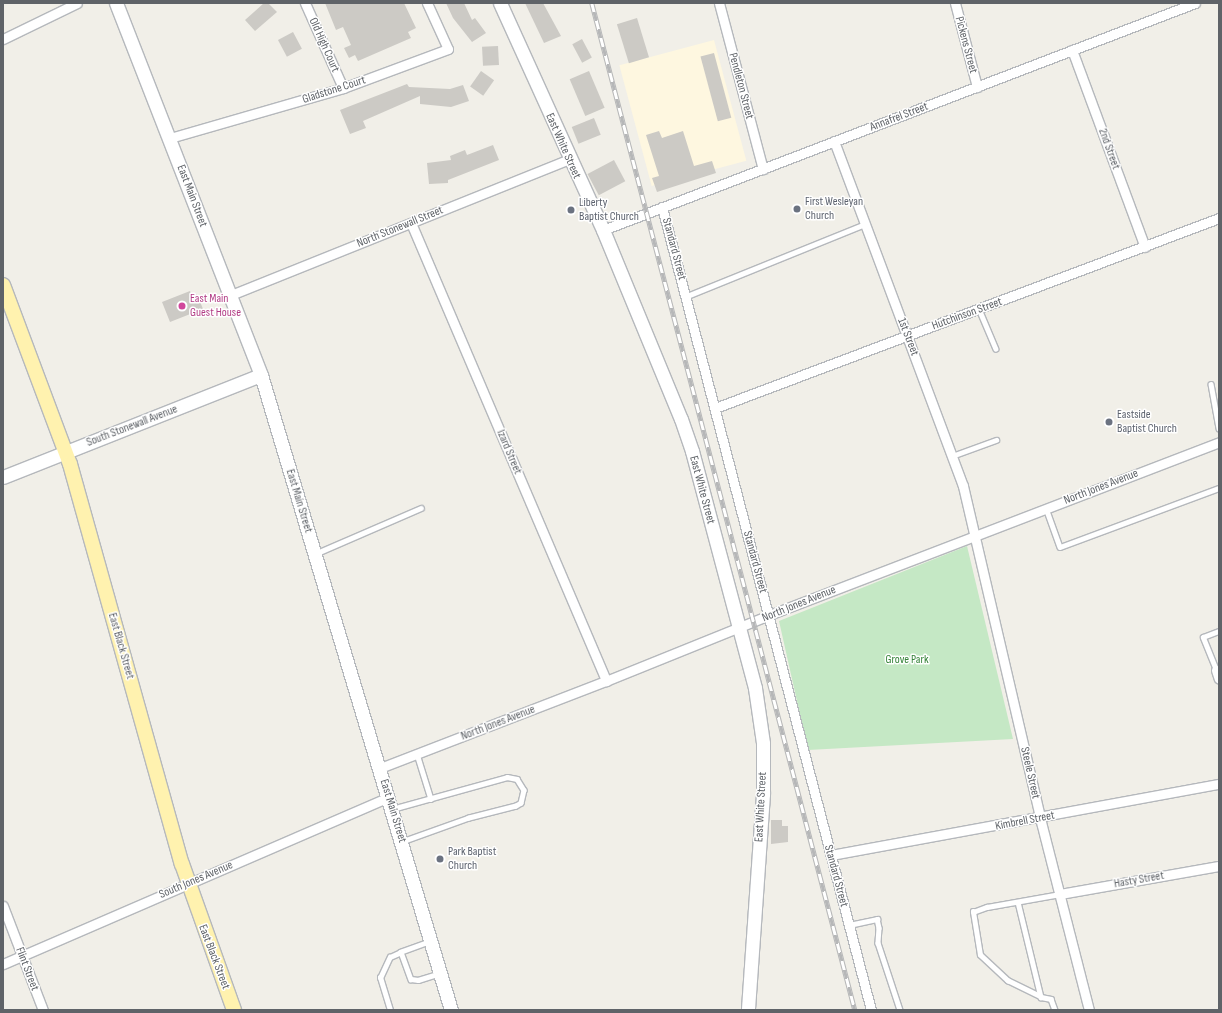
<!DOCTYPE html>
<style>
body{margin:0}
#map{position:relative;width:1222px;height:1013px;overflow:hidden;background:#f1efe8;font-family:"Sofia Sans Condensed",sans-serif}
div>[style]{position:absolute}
.commercial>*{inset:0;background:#fef7e0;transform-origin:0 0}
.green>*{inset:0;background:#c5e8c5}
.building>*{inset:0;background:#cccac5;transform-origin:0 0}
.roads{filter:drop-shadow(1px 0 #b5b8bc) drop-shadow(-1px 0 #b5b8bc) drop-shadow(0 1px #b5b8bc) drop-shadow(0 -1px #b5b8bc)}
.lane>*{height:4.5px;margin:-2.25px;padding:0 2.25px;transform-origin:2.25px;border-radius:2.25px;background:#fff}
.street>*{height:9px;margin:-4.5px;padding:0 4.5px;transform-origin:4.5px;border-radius:4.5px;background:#fff}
.secondary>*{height:13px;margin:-6.5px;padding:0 6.5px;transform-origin:6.5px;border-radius:6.5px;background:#fff}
.primary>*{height:14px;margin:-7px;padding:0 7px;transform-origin:7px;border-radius:7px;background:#fff2af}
.rail>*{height:4.5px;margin-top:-2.25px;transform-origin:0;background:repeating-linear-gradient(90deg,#fff 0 9px,#b6b7b8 0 18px);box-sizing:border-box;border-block:1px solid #b6b7b8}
.dots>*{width:11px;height:11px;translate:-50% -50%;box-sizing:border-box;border:2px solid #fff;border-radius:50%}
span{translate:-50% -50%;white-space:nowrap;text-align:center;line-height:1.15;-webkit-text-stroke:3px #fff;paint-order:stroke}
.street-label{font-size:12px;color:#5f6368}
.worship-label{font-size:12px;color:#5b616d}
.left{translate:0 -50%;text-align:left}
.hotel-label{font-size:12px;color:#b23c85}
.park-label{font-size:12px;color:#348238}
.frame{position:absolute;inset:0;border:4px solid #5f6368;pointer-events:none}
</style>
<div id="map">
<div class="commercial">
<div style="left:714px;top:40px;width:125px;height:98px;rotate:75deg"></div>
</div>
<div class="green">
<div style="clip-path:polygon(967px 546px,1013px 739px,808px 750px,779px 621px)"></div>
</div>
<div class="building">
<div style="clip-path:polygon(264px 3px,268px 3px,277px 12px,255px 31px,245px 20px)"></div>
<div style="clip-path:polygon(325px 3px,404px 3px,416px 28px,408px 32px,411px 38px,358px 61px,355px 55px,349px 58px,344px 48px,351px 45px,343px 27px,336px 30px)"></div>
<div style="clip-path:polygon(446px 3px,464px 3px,472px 20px,475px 18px,486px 33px,472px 42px,453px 18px)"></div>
<div style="clip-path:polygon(525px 3px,543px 3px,561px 36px,544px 43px)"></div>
<div style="left:637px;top:18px;width:41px;height:21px;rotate:73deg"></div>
<div style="left:293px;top:32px;width:19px;height:17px;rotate:62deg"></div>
<div style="left:582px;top:39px;width:21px;height:11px;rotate:62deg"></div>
<div style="left:498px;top:46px;width:19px;height:16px;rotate:87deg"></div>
<div style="left:714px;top:53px;width:67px;height:14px;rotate:75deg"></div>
<div style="left:481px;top:71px;width:16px;height:19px;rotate:35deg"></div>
<div style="left:589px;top:71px;width:40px;height:21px;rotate:67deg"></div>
<div style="clip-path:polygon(407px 84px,409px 87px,450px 89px,463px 85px,469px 101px,451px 107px,420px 104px,420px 96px,363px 121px,366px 128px,350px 134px,340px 110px)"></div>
<div style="left:594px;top:118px;width:18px;height:24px;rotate:68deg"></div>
<div style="clip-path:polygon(659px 131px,662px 138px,683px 131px,694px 166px,712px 161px,716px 173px,657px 192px,652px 178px,659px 176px,646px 135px)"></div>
<div style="clip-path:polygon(493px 145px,499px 160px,448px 180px,448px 183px,429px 184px,427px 163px,451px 160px,450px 156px,465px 150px,467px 155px)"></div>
<div style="left:614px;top:160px;width:24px;height:30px;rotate:62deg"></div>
<div style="clip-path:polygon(190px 291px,192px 296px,197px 294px,203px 309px,170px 322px,162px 302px)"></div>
<div style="clip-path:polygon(771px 820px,782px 820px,782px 826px,788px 826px,788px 842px,771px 844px)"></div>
</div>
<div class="roads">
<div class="lane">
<div style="left:687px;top:296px;width:192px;rotate:-22deg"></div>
<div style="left:979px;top:309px;width:43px;rotate:67deg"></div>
<div style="left:1211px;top:384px;width:45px;rotate:79.7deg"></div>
<div style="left:952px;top:456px;width:47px;rotate:-20deg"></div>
<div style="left:1046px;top:508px;width:41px;rotate:70.3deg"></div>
<div style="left:1060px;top:547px;width:170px;rotate:-20.4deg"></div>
<div style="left:317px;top:553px;width:113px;rotate:-23.4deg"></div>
<div style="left:1216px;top:670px;width:35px;rotate:-112deg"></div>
<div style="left:1203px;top:637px;width:17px;rotate:-21deg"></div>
<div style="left:417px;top:754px;width:47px;rotate:72.7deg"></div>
<div style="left:392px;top:809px;width:119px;rotate:-15.5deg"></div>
<div style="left:507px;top:777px;width:10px;rotate:11deg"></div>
<div style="left:517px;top:779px;width:13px;rotate:58deg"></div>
<div style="left:524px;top:790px;width:13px;rotate:103deg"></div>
<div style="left:521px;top:803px;width:6px;rotate:149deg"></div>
<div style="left:516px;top:806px;width:49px;rotate:165.7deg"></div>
<div style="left:469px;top:818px;width:71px;rotate:160.3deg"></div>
<div style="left:1018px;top:902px;width:98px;rotate:76.4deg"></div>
<div style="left:1041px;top:997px;width:37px;rotate:-154deg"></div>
<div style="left:1008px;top:981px;width:38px;rotate:-137deg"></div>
<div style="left:980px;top:955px;width:44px;rotate:-99.2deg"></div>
<div style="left:973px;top:912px;width:15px;rotate:-20deg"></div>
<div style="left:987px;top:907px;width:74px;rotate:-10.1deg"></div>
<div style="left:849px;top:925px;width:29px;rotate:-12deg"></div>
<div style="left:877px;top:919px;width:9px;rotate:77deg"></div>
<div style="left:879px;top:928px;width:15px;rotate:94deg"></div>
<div style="left:878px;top:943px;width:71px;rotate:71.8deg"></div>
<div style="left:429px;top:942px;width:30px;rotate:160deg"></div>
<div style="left:401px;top:952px;width:29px;rotate:70deg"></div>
<div style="left:411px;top:979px;width:7px;rotate:8deg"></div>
<div style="left:418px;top:980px;width:21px;rotate:-17deg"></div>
<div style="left:1041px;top:997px;width:10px;rotate:11deg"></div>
<div style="left:1051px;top:999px;width:12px;rotate:70deg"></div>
<div style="left:390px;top:1010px;width:34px;rotate:-107deg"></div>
<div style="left:380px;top:978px;width:23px;rotate:-65deg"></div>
<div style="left:390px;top:957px;width:12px;rotate:-24deg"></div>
</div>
<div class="street">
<div style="left:305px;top:3px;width:93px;rotate:65.9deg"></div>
<div style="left:719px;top:3px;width:172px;rotate:75.2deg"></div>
<div style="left:955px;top:3px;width:87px;rotate:75.3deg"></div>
<div style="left:3px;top:39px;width:82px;rotate:-25.9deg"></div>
<div style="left:1072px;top:50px;width:210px;rotate:69.7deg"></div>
<div style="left:170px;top:138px;width:180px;rotate:-16.1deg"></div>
<div style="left:343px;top:88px;width:112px;rotate:-20.4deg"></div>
<div style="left:448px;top:49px;width:51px;rotate:-114.5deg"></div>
<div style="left:834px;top:141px;width:368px;rotate:69.5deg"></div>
<div style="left:963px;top:486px;width:341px;rotate:76.9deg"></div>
<div style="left:1040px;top:818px;width:198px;rotate:75.7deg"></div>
<div style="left:662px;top:207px;width:830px;rotate:75.41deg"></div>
<div style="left:411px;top:223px;width:498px;rotate:66.9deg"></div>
<div style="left:603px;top:230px;width:634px;rotate:-20.98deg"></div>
<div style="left:231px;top:295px;width:364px;rotate:-21.9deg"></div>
<div style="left:715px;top:408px;width:539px;rotate:-20.66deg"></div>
<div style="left:1216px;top:670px;width:9px;rotate:72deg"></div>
<div style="left:380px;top:768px;width:242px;rotate:-21.1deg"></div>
<div style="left:606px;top:681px;width:176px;rotate:-22deg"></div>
<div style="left:769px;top:615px;width:482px;rotate:-21deg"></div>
<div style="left:831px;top:855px;width:394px;rotate:-10.4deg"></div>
<div style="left:1060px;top:894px;width:161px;rotate:-10deg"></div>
<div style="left:3px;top:906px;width:111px;rotate:69deg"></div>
<div style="left:3px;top:964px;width:420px;rotate:-23.4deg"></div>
</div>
<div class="secondary">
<div style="left:116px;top:3px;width:399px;rotate:68.7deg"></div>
<div style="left:261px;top:375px;width:663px;rotate:73.34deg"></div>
<div style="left:500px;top:3px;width:249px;rotate:65.6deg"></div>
<div style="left:603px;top:230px;width:204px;rotate:67.6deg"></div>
<div style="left:681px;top:419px;width:34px;rotate:71deg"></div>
<div style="left:692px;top:451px;width:245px;rotate:75.1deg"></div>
<div style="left:755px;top:688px;width:56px;rotate:81.7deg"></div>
<div style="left:763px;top:743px;width:51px;rotate:90deg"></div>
<div style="left:763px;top:794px;width:217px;rotate:94deg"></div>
<div style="left:3px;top:477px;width:277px;rotate:-21.6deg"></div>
</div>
<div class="primary">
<div style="left:3px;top:285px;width:191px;rotate:69.5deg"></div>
<div style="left:70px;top:464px;width:415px;rotate:74.4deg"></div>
<div style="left:182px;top:864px;width:155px;rotate:70.4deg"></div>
</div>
</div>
<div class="rail">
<div style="left:592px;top:3px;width:1041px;rotate:75.36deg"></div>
</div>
<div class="dots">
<div style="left:797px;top:209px;background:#6b7280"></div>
<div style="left:571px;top:210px;background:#6b7280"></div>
<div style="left:182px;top:306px;background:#d1479c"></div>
<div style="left:1109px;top:422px;background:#6b7280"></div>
<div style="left:440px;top:859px;background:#6b7280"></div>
</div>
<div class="street-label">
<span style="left:324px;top:45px;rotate:66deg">Old High Court</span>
<span style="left:966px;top:45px;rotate:75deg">Pickens Street</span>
<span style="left:741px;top:86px;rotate:75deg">Pendleton Street</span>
<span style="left:334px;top:90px;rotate:-18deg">Gladstone Court</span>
<span style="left:899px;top:117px;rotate:-21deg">Annafrel Street</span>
<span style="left:563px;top:146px;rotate:66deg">East White Street</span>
<span style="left:1109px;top:149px;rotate:70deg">2nd Street</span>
<span style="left:192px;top:196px;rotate:69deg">East Main Street</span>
<span style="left:400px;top:227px;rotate:-22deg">North Stonewall Street</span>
<span style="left:674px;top:249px;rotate:75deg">Standard Street</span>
<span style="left:967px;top:314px;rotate:-20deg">Hutchinson Street</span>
<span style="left:908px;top:337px;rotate:69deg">1st Street</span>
<span style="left:132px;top:426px;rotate:-21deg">South Stonewall Avenue</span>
<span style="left:509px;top:452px;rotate:67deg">Izard Street</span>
<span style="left:1101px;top:487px;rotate:-21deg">North Jones Avenue</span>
<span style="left:702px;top:490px;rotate:75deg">East White Street</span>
<span style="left:299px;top:501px;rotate:73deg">East Main Street</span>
<span style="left:755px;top:562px;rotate:75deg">Standard Street</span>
<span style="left:799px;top:604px;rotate:-22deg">North Jones Avenue</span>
<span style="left:121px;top:646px;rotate:74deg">East Black Street</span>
<span style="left:498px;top:723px;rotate:-21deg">North Jones Avenue</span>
<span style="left:1030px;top:773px;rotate:77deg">Steele Street</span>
<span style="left:761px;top:807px;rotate:-87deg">East White Street</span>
<span style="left:393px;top:811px;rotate:73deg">East Main Street</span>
<span style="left:1025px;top:821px;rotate:-11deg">Kimbrell Street</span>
<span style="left:836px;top:876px;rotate:75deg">Standard Street</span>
<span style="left:196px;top:880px;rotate:-23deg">South Jones Avenue</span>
<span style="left:1139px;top:880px;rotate:-10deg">Hasty Street</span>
<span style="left:214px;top:957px;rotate:69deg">East Black Street</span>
<span style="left:27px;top:969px;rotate:69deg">Flint Street</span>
</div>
<div class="worship-label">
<span class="left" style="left:805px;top:209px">First Wesleyan<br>Church</span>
<span class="left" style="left:579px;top:210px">Liberty<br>Baptist Church</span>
<span class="left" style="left:1117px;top:422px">Eastside<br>Baptist Church</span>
<span class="left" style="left:448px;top:859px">Park Baptist<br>Church</span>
</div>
<div class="hotel-label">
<span class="left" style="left:190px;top:306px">East Main<br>Guest House</span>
</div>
<div class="park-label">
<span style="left:907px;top:660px">Grove Park</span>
</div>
<div class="frame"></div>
</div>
